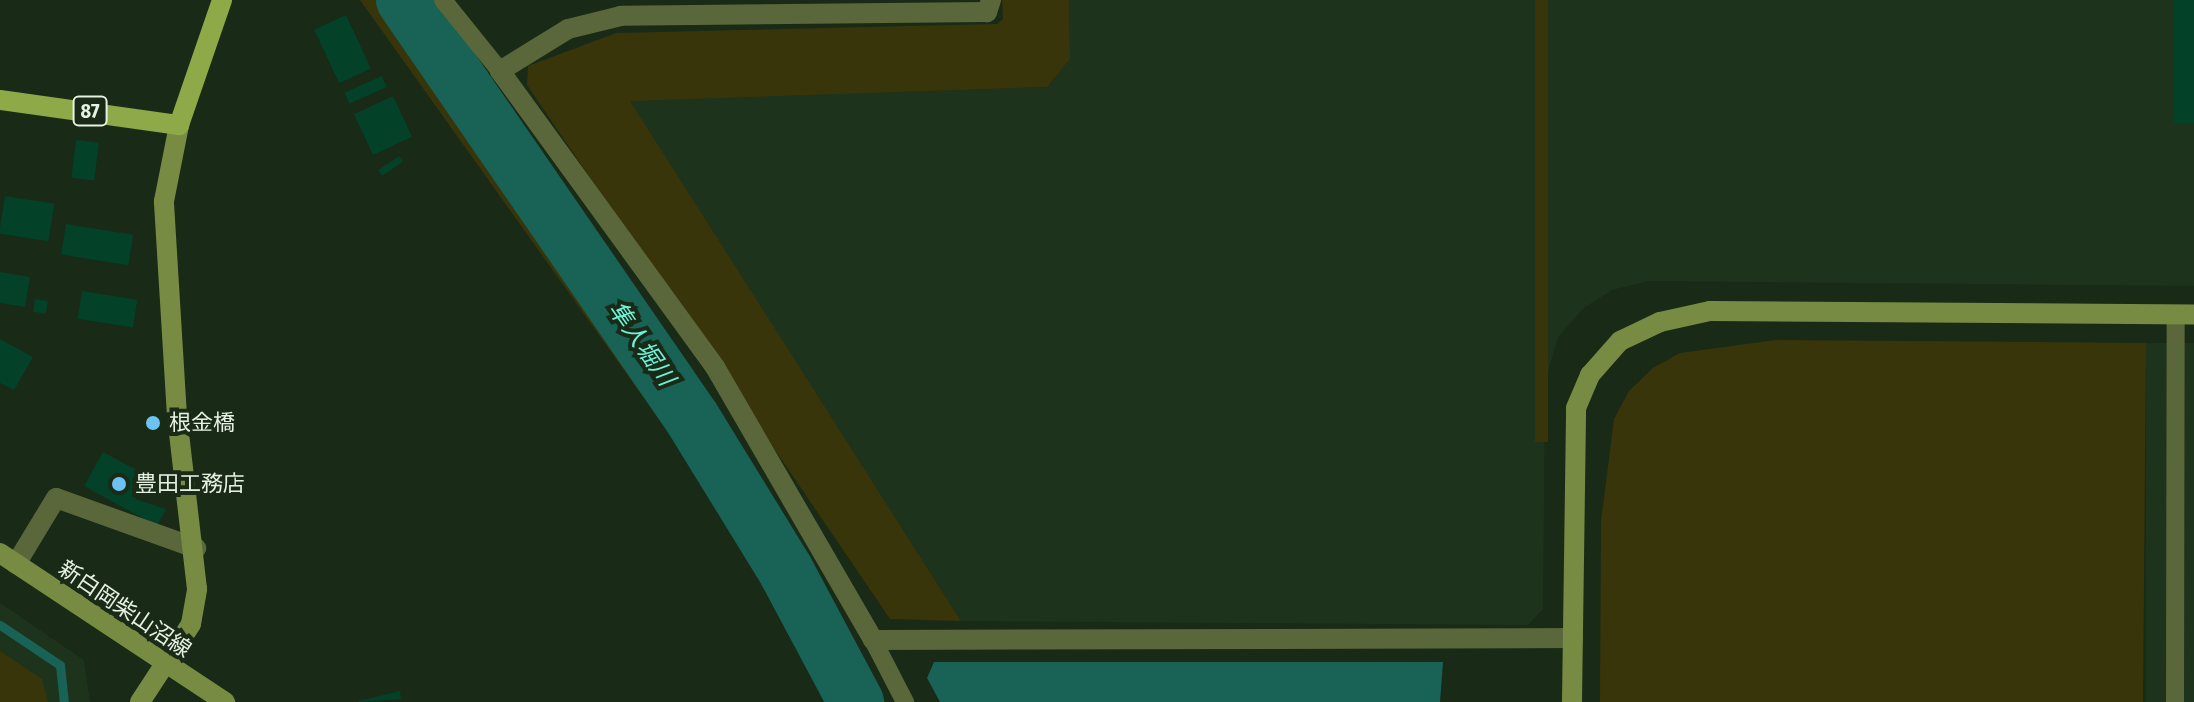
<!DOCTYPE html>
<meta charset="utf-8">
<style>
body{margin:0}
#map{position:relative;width:2194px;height:702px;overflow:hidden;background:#192a17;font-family:"Fira Sans Condensed","Noto Sans JP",sans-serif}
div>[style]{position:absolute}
.built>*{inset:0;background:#1e331b;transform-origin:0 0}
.green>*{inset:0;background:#39350a;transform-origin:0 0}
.water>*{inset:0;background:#186256}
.stream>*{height:9px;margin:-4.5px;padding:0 4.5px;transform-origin:4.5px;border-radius:4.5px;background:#186256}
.river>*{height:56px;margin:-28px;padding:0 28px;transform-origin:28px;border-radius:28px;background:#186256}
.building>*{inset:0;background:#034129;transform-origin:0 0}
.lane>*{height:18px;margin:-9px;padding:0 9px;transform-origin:9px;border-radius:9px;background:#5a673a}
.street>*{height:20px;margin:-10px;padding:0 10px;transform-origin:10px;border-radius:10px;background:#5a673a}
.secondary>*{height:20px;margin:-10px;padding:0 10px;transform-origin:10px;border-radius:10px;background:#778c42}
.primary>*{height:20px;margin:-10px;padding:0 10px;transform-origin:10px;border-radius:10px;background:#8ea947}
.dots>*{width:22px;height:22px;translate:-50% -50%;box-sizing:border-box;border:4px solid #192a17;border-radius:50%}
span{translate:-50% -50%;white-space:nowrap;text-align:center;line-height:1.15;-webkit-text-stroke:8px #192a17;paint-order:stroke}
.shield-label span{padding:2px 6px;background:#192a17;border:2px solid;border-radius:6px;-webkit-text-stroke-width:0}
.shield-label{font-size:20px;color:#e6f1e4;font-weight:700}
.poi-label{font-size:22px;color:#e6f1e4}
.left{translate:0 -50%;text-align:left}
.street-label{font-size:22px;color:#e6f1e4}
.water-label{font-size:24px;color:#6ef1d8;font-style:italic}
</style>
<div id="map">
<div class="built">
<div style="clip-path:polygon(1069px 0,2194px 0,2194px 286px,1649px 281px,1612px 290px,1584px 308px,1558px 337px,1545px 382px,1543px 609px,1528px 625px,961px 621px,629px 100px,1047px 87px,1070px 59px)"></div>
<div style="left:2146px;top:343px;width:48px;height:359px"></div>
<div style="clip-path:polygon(0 603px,84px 660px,90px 702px,0 702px)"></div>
</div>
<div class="green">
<div style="clip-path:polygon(360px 0,377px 0,388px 14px,669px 397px,779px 586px,837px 702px,826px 702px,796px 641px,676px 443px)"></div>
<div style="clip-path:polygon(409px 0,428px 0,692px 368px,885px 702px,863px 702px,732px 456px,631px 304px)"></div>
<div style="clip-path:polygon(1002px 0,1069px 0,1070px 59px,1047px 87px,630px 101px,961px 621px,890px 619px,527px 85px,528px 66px,616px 33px,997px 24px,1003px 19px)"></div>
<div style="left:1535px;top:0;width:13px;height:442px"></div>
<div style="clip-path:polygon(1776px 340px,2146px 343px,2143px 702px,1600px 702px,1601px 521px,1614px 419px,1629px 391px,1653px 368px,1680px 353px)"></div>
<div style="clip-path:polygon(0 651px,42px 679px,48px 702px,0 702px)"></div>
</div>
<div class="water">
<div style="clip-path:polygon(934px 662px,1443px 662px,1440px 702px,940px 702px,927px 678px)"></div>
</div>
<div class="stream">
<div style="left:0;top:625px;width:72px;rotate:33.7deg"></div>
<div style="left:60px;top:665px;width:37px;rotate:84deg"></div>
</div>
<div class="river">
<div style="left:404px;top:0;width:508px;rotate:55.43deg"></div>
<div style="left:692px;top:418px;width:180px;rotate:58.4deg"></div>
<div style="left:786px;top:571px;width:149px;rotate:61.9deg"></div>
</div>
<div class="building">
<div style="left:2174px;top:0;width:20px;height:123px"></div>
<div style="left:346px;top:15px;width:59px;height:35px;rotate:65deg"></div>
<div style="left:382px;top:76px;width:12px;height:41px;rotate:66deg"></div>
<div style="left:393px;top:96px;width:45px;height:43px;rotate:65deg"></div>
<div style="left:76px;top:140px;width:23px;height:38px;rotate:7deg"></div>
<div style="left:399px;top:156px;width:7px;height:25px;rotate:56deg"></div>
<div style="left:5px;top:196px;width:50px;height:38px;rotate:9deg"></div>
<div style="left:66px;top:224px;width:68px;height:31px;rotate:9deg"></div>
<div style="clip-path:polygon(0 272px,30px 277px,25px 307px,0 303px)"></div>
<div style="left:82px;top:291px;width:56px;height:28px;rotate:9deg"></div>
<div style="left:35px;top:299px;width:13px;height:13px;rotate:9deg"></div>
<div style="clip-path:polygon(0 339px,33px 357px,14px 390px,0 383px)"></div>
<div style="clip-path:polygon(103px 452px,148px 476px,135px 499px,166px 509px,157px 526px,84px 486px)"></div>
<div style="clip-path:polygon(400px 691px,401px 699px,359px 702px,359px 701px)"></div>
</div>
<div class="lane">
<div style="left:443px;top:0;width:91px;rotate:51.2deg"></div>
<div style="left:873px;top:640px;width:70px;rotate:62.7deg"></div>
<div style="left:2175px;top:702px;width:388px;rotate:-89.9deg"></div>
</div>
<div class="street">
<div style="left:991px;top:0;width:13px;rotate:108deg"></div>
<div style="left:987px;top:12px;width:366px;rotate:179.4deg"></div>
<div style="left:621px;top:16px;width:55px;rotate:166.2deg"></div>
<div style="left:568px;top:29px;width:80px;rotate:148.3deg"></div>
<div style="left:500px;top:71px;width:366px;rotate:54deg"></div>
<div style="left:715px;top:367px;width:315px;rotate:59.9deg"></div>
<div style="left:873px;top:640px;width:700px;rotate:-0.16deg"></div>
<div style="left:16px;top:564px;width:77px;rotate:-58.8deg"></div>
<div style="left:56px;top:498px;width:149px;rotate:19.7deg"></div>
</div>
<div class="secondary">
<div style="left:0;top:553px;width:270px;rotate:33.5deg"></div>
<div style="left:140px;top:702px;width:93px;rotate:-56.8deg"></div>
<div style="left:191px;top:624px;width:36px;rotate:-80deg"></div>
<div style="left:197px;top:589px;width:174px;rotate:-96.6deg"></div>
<div style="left:177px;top:416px;width:215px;rotate:-93.5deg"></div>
<div style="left:164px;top:201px;width:77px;rotate:-78.8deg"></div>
<div style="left:1572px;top:702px;width:294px;rotate:-89.2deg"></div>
<div style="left:1576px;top:408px;width:36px;rotate:-67deg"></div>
<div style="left:1590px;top:375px;width:45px;rotate:-48.6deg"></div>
<div style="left:1620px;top:341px;width:44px;rotate:-25.4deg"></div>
<div style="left:1660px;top:322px;width:51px;rotate:-12.4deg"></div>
<div style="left:1710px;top:311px;width:484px;rotate:0.4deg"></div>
</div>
<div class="primary">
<div style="left:0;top:100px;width:181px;rotate:8deg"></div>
<div style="left:179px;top:125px;width:132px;rotate:-71deg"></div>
</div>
<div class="dots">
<div style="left:153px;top:423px;background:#6cc3f2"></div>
<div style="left:119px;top:484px;background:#6cc3f2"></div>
</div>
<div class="shield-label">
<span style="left:90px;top:111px">87</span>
</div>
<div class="poi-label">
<span class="left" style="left:169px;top:423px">根金橋</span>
<span class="left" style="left:135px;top:484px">豊田工務店</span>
</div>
<div class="street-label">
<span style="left:125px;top:609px;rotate:34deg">新白岡柴山沼線</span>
</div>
<div class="water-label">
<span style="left:641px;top:344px;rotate:55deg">隼人堀川</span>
</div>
</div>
